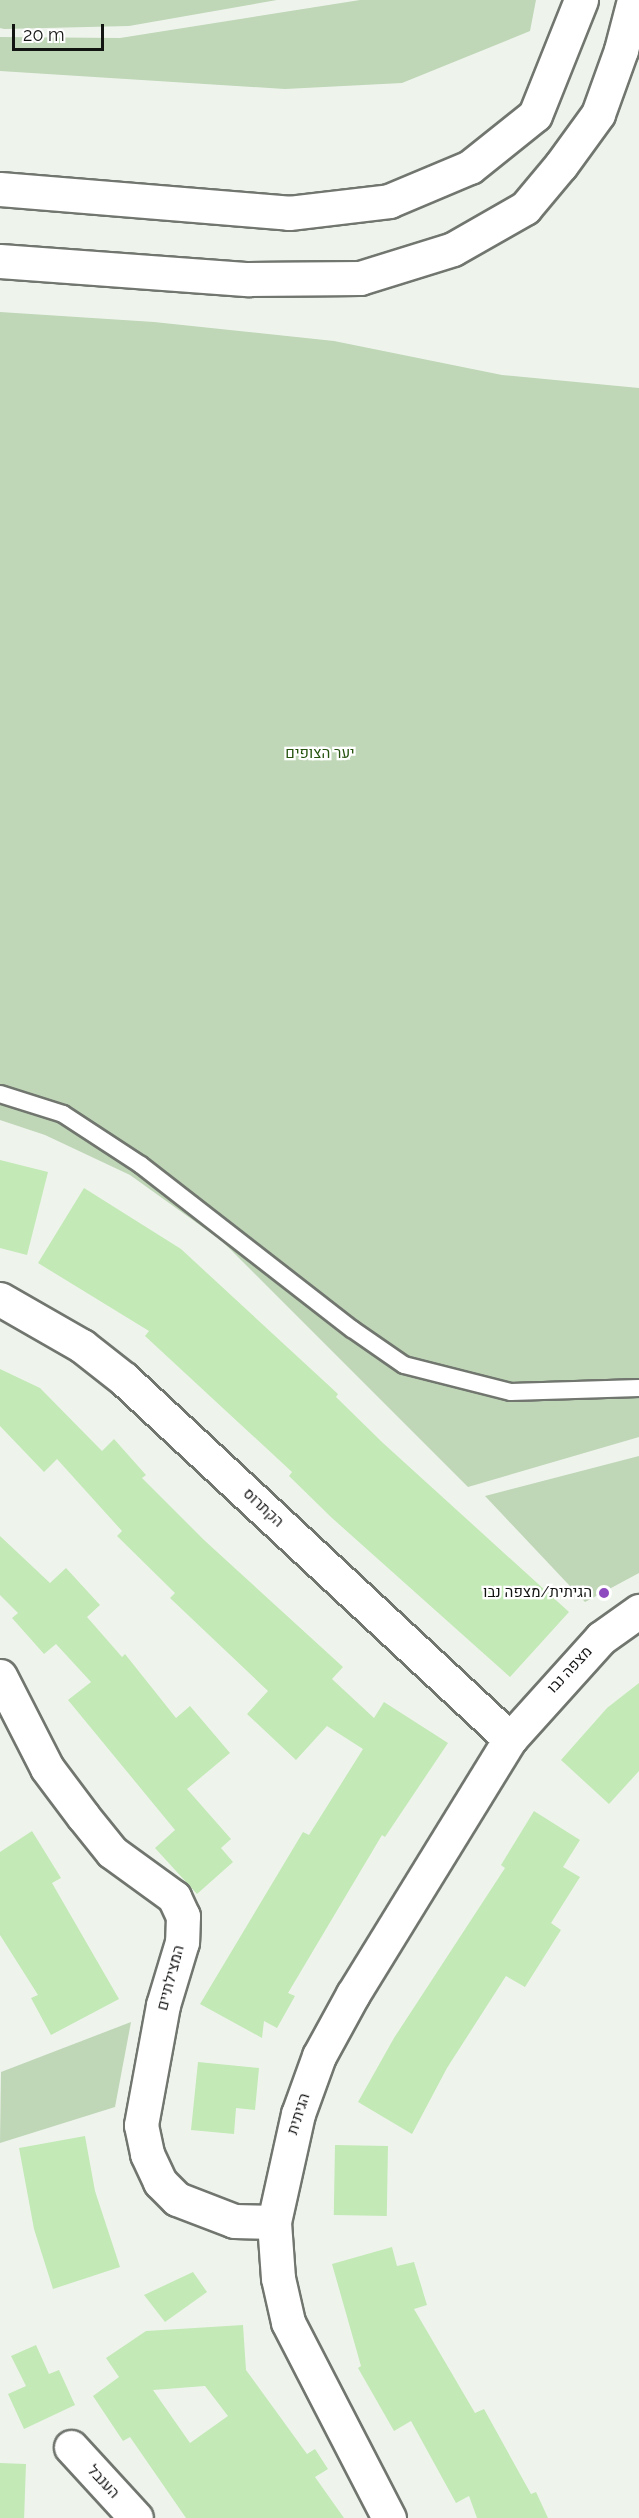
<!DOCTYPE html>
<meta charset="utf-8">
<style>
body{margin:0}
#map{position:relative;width:639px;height:2518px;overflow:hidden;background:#eef4ec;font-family:Raleway,Heebo,sans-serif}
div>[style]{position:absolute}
.green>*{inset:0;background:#bfd6b7}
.building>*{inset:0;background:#c3e9b6;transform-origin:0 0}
.roads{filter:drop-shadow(2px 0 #71766f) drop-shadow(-2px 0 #71766f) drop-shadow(0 2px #71766f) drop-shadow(0 -2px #71766f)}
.service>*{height:16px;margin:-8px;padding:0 8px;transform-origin:8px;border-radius:8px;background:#fff}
.minor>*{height:33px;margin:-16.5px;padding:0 16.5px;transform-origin:16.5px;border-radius:16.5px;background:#fff}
.secondary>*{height:33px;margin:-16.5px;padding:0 16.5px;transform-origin:16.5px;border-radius:16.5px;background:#fff}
.dots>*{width:16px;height:16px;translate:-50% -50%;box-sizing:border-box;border:3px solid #fff;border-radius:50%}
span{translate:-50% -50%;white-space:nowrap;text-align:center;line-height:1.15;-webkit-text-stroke:4.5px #fff;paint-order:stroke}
.park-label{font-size:15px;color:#25530e}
.street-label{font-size:15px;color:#121412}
.poi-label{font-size:15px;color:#121412}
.right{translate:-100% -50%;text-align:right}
.scale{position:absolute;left:12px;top:24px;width:92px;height:27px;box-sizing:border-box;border:3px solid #121412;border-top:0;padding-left:8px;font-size:18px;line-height:21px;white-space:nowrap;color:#121412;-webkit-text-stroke:4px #fff;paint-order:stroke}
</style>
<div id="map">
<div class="green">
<div style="clip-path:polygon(0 0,277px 0,129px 26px,4px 29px,0 28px)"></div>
<div style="clip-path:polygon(360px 0,536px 0,530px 31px,402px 83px,285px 89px,0 71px,0 37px,120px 38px)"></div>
<div style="clip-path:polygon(0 312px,154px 322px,334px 341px,502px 375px,639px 388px,639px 1437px,468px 1487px,222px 1241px,130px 1175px,45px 1135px,0 1120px)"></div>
<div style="clip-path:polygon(639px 1456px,639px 1573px,585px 1602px,485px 1496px)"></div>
<div style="clip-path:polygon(131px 2022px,115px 2107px,0 2143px,1px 2072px)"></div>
</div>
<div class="building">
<div style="clip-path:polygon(0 1160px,48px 1172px,27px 1255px,0 1248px)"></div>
<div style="clip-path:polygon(84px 1188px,181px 1249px,338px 1394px,336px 1397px,383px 1443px,569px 1612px,510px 1677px,332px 1518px,289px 1476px,292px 1472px,145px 1336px,149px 1331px,38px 1263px)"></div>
<div style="clip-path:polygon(0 1369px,40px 1388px,102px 1451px,114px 1439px,146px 1475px,142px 1478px,204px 1540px,343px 1667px,332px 1679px,374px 1718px,384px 1702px,448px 1743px,385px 1837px,382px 1835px,288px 1993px,295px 1996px,277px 2028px,264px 2021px,262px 2038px,200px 2004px,303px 1832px,309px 1835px,363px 1749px,327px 1726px,296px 1760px,247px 1714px,268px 1691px,170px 1598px,175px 1593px,117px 1536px,122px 1531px,57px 1459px,44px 1472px,0 1426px)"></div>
<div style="clip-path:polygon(0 1536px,50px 1583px,66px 1568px,100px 1605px,87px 1617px,122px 1657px,125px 1654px,176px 1718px,190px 1706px,230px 1753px,187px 1789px,231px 1839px,221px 1848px,233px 1862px,197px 1894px,155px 1848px,175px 1830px,68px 1700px,91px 1682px,56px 1644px,44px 1654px,12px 1618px,18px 1613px,0 1595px)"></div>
<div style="clip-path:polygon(639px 1683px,639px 1771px,609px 1804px,561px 1760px,607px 1708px)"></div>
<div style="clip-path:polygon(534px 1811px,580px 1840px,563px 1867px,580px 1877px,551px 1923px,561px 1930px,525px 1987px,506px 1976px,447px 2068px,412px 2134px,358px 2102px,394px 2038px,505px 1868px,501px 1865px)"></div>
<div style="clip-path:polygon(32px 1831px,61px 1878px,52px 1883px,119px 1999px,51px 2035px,31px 1998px,38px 1995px,0 1935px,0 1852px)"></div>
<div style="clip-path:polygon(198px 2062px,259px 2068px,255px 2110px,236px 2108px,234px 2134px,191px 2130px)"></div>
<div style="clip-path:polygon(85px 2136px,95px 2191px,120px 2267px,53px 2289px,34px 2229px,19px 2148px)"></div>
<div style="left:335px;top:2145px;width:53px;height:70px;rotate:1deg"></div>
<div style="clip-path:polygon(392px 2247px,397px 2266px,414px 2262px,427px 2305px,414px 2309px,475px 2413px,484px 2409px,531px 2494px,536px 2492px,548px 2518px,477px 2518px,469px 2496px,456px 2503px,411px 2421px,394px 2431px,358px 2368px,361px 2366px,332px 2264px)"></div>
<div style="clip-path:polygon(193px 2272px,207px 2292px,165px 2322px,144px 2295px)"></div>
<div style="clip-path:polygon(evenodd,243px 2325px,246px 2370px,307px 2454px,315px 2449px,328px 2469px,315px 2477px,344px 2518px,186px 2518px,130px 2437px,123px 2441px,93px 2396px,119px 2377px,106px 2358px,146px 2331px,243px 2325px,205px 2386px,228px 2416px,190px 2443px,153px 2390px,205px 2386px)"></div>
<div style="clip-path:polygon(36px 2345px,49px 2374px,59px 2370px,75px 2405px,24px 2429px,8px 2394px,26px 2386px,11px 2356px)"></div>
<div style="left:0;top:2463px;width:26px;height:55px;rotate:2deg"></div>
</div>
<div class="roads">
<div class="service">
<div style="left:0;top:1094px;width:66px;rotate:17.6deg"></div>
<div style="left:63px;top:1114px;width:93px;rotate:33.2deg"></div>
<div style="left:141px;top:1165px;width:267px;rotate:37.9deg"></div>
<div style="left:352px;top:1329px;width:63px;rotate:34.7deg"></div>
<div style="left:404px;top:1365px;width:110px;rotate:14.2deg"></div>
<div style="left:511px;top:1392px;width:128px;rotate:-1.8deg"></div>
</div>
<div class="minor">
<div style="left:0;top:1299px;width:95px;rotate:29.8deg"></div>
<div style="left:82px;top:1346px;width:53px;rotate:38.2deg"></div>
<div style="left:124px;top:1379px;width:528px;rotate:43deg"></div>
<div style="left:0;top:1676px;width:103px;rotate:62.9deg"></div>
<div style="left:47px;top:1768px;width:60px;rotate:53.1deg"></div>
<div style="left:83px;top:1816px;width:46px;rotate:51.1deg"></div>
<div style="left:112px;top:1852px;width:77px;rotate:36deg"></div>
<div style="left:174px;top:1897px;width:21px;rotate:65deg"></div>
<div style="left:183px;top:1916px;width:26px;rotate:92deg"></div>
<div style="left:182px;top:1942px;width:66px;rotate:106.8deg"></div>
<div style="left:163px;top:2005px;width:122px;rotate:100.4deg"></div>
<div style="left:141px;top:2125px;width:30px;rotate:78deg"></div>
<div style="left:147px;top:2154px;width:31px;rotate:65deg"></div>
<div style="left:160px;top:2182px;width:24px;rotate:45deg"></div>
<div style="left:177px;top:2199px;width:61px;rotate:21.1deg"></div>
<div style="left:234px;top:2221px;width:40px;rotate:1.4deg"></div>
<div style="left:71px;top:2447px;width:96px;rotate:47.5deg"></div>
<div style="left:389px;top:2518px;width:220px;rotate:-117.3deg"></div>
<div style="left:288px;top:2322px;width:45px;rotate:-102.8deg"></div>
<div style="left:278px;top:2278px;width:56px;rotate:-94.1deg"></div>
<div style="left:274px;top:2222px;width:111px;rotate:-77.5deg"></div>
<div style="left:298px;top:2114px;width:62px;rotate:-70.1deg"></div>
<div style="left:319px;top:2056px;width:71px;rotate:-61.3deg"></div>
<div style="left:353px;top:1994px;width:299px;rotate:-58.4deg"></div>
<div style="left:510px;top:1739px;width:136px;rotate:-48deg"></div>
<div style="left:601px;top:1638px;width:47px;rotate:-35.4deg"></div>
</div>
<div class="secondary">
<div style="left:0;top:189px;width:290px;rotate:4.7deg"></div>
<div style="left:289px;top:213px;width:101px;rotate:-6.8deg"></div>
<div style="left:389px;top:201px;width:88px;rotate:-22.8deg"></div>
<div style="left:470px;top:167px;width:83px;rotate:-38.7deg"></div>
<div style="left:535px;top:115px;width:124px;rotate:-68.2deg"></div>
<div style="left:0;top:261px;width:249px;rotate:4.2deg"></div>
<div style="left:248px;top:279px;width:112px;rotate:-0.5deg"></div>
<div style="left:360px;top:278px;width:97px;rotate:-17.3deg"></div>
<div style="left:453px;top:249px;width:83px;rotate:-29.7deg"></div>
<div style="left:525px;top:208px;width:56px;rotate:-50.1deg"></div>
<div style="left:561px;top:165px;width:63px;rotate:-54deg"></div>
<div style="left:598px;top:114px;width:68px;rotate:-70.2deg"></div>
<div style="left:621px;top:50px;width:52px;rotate:-75.4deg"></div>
</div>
</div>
<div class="dots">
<div style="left:604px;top:1593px;background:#8e4abf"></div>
</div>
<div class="park-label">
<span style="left:320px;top:754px">יער הצופים</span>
</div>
<div class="street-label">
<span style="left:263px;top:1508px;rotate:43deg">הקתרוס</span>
<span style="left:570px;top:1670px;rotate:-47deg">מצפה נבו</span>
<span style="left:171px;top:1978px;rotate:-75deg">המצילתיים</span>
<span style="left:299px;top:2114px;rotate:-72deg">הגיתית</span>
<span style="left:103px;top:2482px;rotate:47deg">הענבל</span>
</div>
<div class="poi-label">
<span class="right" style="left:592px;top:1593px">הגיתית/מצפה נבו</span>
</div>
<div class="scale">20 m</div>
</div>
